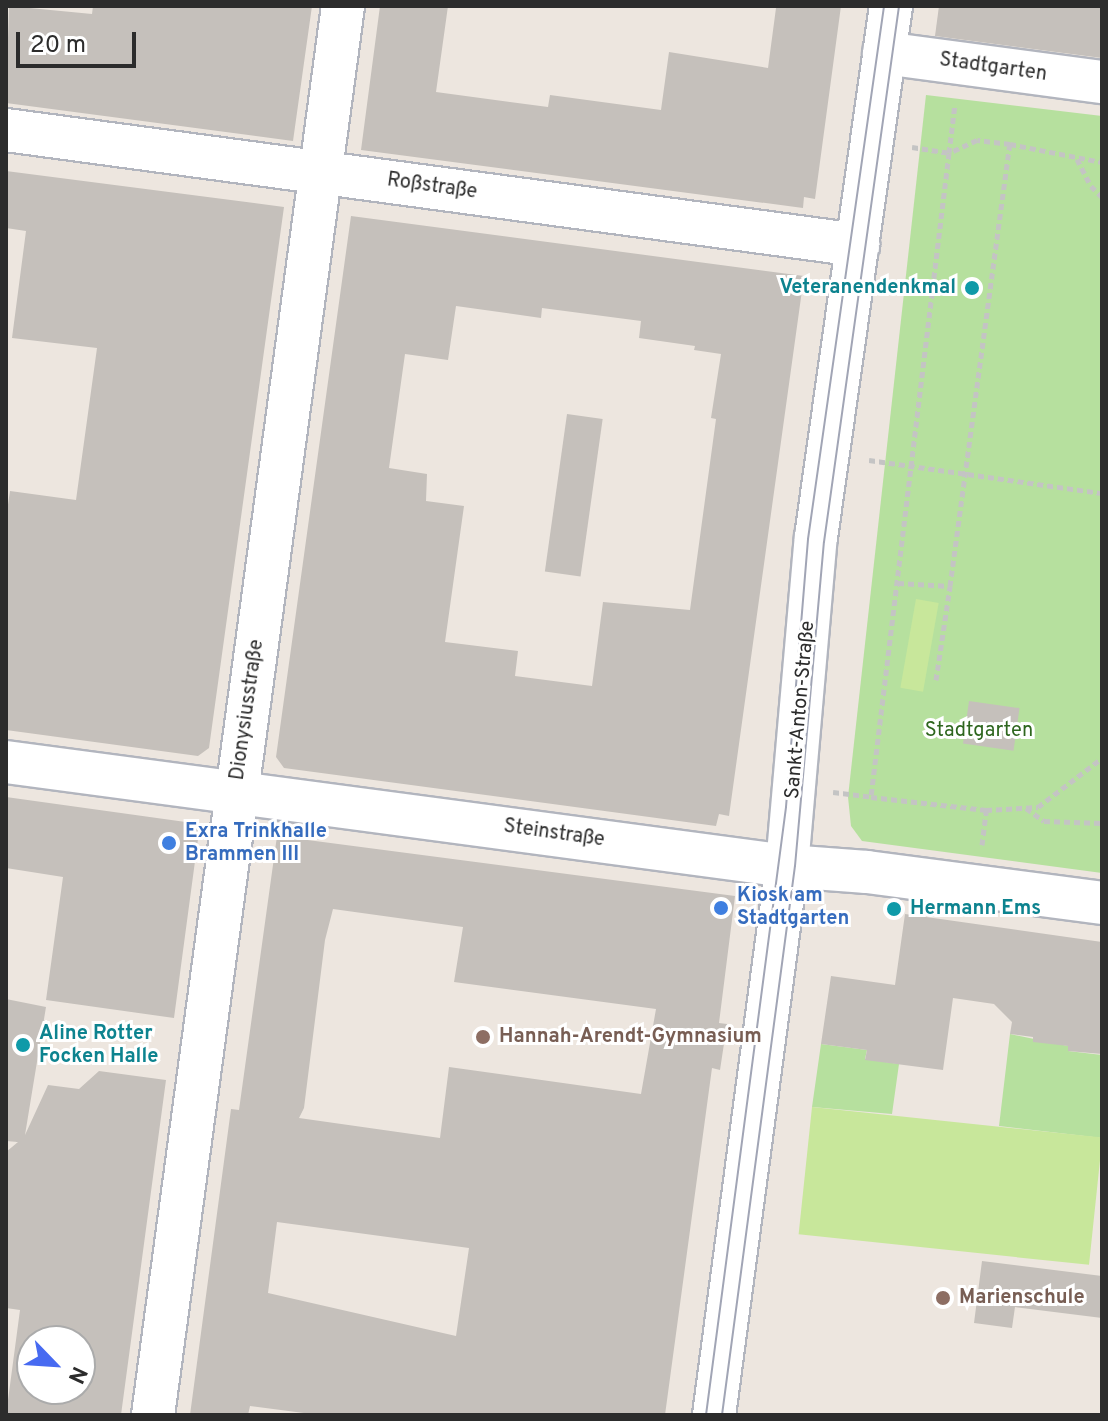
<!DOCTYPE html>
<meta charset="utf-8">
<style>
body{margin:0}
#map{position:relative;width:1108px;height:1421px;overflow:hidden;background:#ede6df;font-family:Overpass,sans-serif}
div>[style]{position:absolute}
.green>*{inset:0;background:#b6e09e}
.pitch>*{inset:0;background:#c8e79b;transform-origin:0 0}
.building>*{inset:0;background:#c5c0bb;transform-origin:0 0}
.path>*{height:5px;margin-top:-2.5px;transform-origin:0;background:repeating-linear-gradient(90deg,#c4c4c4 0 6px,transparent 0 10px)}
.roads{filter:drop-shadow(2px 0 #b2b5be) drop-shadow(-2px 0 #b2b5be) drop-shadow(0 2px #b2b5be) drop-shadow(0 -2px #b2b5be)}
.minor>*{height:42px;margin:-21px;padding:0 21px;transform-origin:21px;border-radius:21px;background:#fff}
.tram>*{height:2px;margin:-1px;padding:0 1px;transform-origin:1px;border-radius:1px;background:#a1a5b5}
.dots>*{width:22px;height:22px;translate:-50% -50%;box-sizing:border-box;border:4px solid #fff;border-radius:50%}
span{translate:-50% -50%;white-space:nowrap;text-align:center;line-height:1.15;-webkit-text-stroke:6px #fff;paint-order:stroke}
.street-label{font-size:20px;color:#2c2c2c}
.culture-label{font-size:20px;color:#0d838f;font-weight:700}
.right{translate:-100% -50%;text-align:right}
.left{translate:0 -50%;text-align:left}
.park-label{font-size:20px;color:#2e661e}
.shop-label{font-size:20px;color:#366cbe;font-weight:700}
.education-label{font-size:20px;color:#785e54;font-weight:700}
.frame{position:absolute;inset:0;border:8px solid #2c2c2c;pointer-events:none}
.north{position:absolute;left:16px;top:1325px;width:80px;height:80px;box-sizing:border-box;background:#fff;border:2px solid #ababab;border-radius:50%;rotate:115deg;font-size:22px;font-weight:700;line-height:32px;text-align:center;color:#2c2c2c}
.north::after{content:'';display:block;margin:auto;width:28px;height:36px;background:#476af1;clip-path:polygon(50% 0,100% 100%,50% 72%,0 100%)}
.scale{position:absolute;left:16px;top:32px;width:120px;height:36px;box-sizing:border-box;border:4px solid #2c2c2c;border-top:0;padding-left:10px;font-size:24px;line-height:28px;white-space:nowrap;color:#2c2c2c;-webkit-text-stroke:6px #fff;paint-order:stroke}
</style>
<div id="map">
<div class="green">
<div style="clip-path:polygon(926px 95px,1102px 116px,1102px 873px,862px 841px,851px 826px,848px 797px)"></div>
<div style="clip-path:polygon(1010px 1034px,1068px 1046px,1068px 1051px,1102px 1055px,1102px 1138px,999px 1126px)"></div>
<div style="clip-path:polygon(821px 1044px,867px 1050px,865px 1059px,899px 1064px,892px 1114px,812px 1107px)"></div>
</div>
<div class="pitch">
<div style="left:916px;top:599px;width:23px;height:90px;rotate:10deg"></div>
<div style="left:812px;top:1107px;width:292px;height:128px;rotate:6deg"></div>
</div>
<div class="building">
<div style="clip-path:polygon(9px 6px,92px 14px,93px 6px,312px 6px,293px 141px,6px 103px)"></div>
<div style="clip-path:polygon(380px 6px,448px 6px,436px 92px,548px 107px,550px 95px,661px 110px,669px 52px,768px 68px,776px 8px,841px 6px,815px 199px,804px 197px,803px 208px,361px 150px)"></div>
<div style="clip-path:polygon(939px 6px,1102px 6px,1102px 58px,935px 36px)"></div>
<div style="clip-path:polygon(6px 171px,284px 207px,209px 748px,198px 756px,6px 730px,6px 518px,10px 491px,76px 500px,97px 348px,12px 338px,26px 231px,6px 228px)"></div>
<div style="clip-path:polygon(evenodd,351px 216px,804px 276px,729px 816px,719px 814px,716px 826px,284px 768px,276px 757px,351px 216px,456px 306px,541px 318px,542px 308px,641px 321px,639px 338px,695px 346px,694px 350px,721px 354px,711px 418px,716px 419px,690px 610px,603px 602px,592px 686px,515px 676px,518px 651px,445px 642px,464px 506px,426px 501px,427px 474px,389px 468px,405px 354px,448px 360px,456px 306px)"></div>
<div style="left:567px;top:414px;width:36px;height:159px;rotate:8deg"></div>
<div style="left:969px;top:701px;width:51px;height:43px;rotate:8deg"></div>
<div style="clip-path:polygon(6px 797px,200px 824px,174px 1018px,46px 1000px,63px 877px,6px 868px)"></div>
<div style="clip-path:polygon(evenodd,277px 836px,735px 896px,719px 1023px,727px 1024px,720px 1070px,712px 1068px,665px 1415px,319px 1415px,250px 1406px,248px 1415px,190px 1415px,231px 1109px,239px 1110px,277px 836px,333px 909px,463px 927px,454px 982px,656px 1009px,641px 1094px,449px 1067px,440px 1138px,299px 1118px,304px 1108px,325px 940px,333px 909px,277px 836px,277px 1222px,469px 1248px,456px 1336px,268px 1293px,277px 1222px)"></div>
<div style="clip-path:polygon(905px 914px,1102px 942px,1102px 1054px,1068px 1051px,1068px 1046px,1033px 1042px,1033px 1037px,1010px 1034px,1012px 1022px,994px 1004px,953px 998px,943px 1070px,865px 1060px,867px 1050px,821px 1044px,831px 976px,895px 985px)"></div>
<div style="clip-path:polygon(evenodd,6px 999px,46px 1007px,25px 1135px,48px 1085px,79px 1089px,99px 1071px,166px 1080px,121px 1415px,6px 1415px,20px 1310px,6px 1308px,6px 1152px,18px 1142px,6px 1141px,6px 999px,32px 1341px,80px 1341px,80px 1389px,32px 1389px,32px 1341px)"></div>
<div style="clip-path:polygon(982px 1261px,1102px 1276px,1102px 1318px,1015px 1307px,1012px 1328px,974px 1323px)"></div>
</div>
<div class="path">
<div style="left:1010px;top:144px;width:94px;rotate:11.1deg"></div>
<div style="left:912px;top:147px;width:37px;rotate:9deg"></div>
<div style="left:949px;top:153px;width:49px;rotate:-83deg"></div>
<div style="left:1077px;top:159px;width:30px;rotate:63deg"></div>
<div style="left:1091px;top:186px;width:16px;rotate:45deg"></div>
<div style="left:869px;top:460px;width:235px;rotate:8.1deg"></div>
<div style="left:898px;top:583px;width:52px;rotate:3.3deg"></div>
<div style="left:950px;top:586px;width:446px;rotate:-82.3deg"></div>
<div style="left:1010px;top:144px;width:33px;rotate:-173deg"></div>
<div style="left:977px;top:140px;width:31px;rotate:155deg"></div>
<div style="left:949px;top:153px;width:649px;rotate:96.91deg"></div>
<div style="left:871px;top:797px;width:116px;rotate:6.4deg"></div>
<div style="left:986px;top:810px;width:52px;rotate:-3.3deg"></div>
<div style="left:1038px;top:807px;width:81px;rotate:-37.4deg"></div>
<div style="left:936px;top:680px;width:95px;rotate:-81.5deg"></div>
<div style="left:833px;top:792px;width:38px;rotate:7deg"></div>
<div style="left:1026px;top:808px;width:22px;rotate:36deg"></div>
<div style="left:1044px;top:821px;width:58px;rotate:2deg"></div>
<div style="left:982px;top:845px;width:35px;rotate:-83deg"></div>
</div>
<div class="roads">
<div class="minor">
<div style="left:884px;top:53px;width:220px;rotate:7.6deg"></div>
<div style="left:6px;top:130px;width:860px;rotate:7.69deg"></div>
<div style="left:6px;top:762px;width:788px;rotate:7.59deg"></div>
<div style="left:787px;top:866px;width:80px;rotate:4.3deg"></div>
<div style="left:867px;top:872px;width:237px;rotate:7.5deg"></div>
<div style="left:153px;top:1415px;width:1422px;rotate:-82.32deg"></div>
<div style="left:714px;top:1415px;width:554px;rotate:-82.43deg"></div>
<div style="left:787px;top:866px;width:330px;rotate:-85deg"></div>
<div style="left:816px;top:537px;width:536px;rotate:-81.96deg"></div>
</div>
</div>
<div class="tram">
<div style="left:706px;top:1415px;width:613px;rotate:-82.5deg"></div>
<div style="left:786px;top:807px;width:269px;rotate:-85.3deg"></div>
<div style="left:808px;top:539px;width:538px;rotate:-81.88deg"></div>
<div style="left:722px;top:1415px;width:554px;rotate:-82.43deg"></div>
<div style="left:795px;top:866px;width:325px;rotate:-84.9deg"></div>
<div style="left:824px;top:542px;width:541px;rotate:-82.03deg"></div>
</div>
<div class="dots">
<div style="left:972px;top:288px;background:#0f9aa8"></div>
<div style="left:169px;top:843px;background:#3f7fe0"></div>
<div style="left:721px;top:908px;background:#3f7fe0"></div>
<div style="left:894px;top:909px;background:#0f9aa8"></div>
<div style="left:483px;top:1037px;background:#8d6e63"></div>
<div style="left:23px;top:1045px;background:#0f9aa8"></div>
<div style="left:943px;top:1298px;background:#8d6e63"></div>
</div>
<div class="street-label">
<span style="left:993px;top:68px;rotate:8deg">Stadtgarten</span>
<span style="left:432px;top:187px;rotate:8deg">Roßstraße</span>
<span style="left:248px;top:710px;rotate:-82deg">Dionysiusstraße</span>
<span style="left:801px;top:710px;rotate:-85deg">Sankt-Anton-Straße</span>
<span style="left:554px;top:834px;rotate:8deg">Steinstraße</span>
</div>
<div class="culture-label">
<span class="right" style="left:956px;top:288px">Veteranendenkmal</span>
<span class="left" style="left:910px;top:909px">Hermann Ems</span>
<span class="left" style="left:39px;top:1046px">Aline Rotter<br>Focken Halle</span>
</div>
<div class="park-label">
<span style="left:979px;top:731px">Stadtgarten</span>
</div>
<div class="shop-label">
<span class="left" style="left:185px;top:844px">Exra Trinkhalle<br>Brammen III</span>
<span class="left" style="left:737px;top:908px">Kiosk am<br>Stadtgarten</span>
</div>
<div class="education-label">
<span class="left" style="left:499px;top:1037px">Hannah-Arendt-Gymnasium</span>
<span class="left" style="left:959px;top:1298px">Marienschule</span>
</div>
<div class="frame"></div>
<div class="north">N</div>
<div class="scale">20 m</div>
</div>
